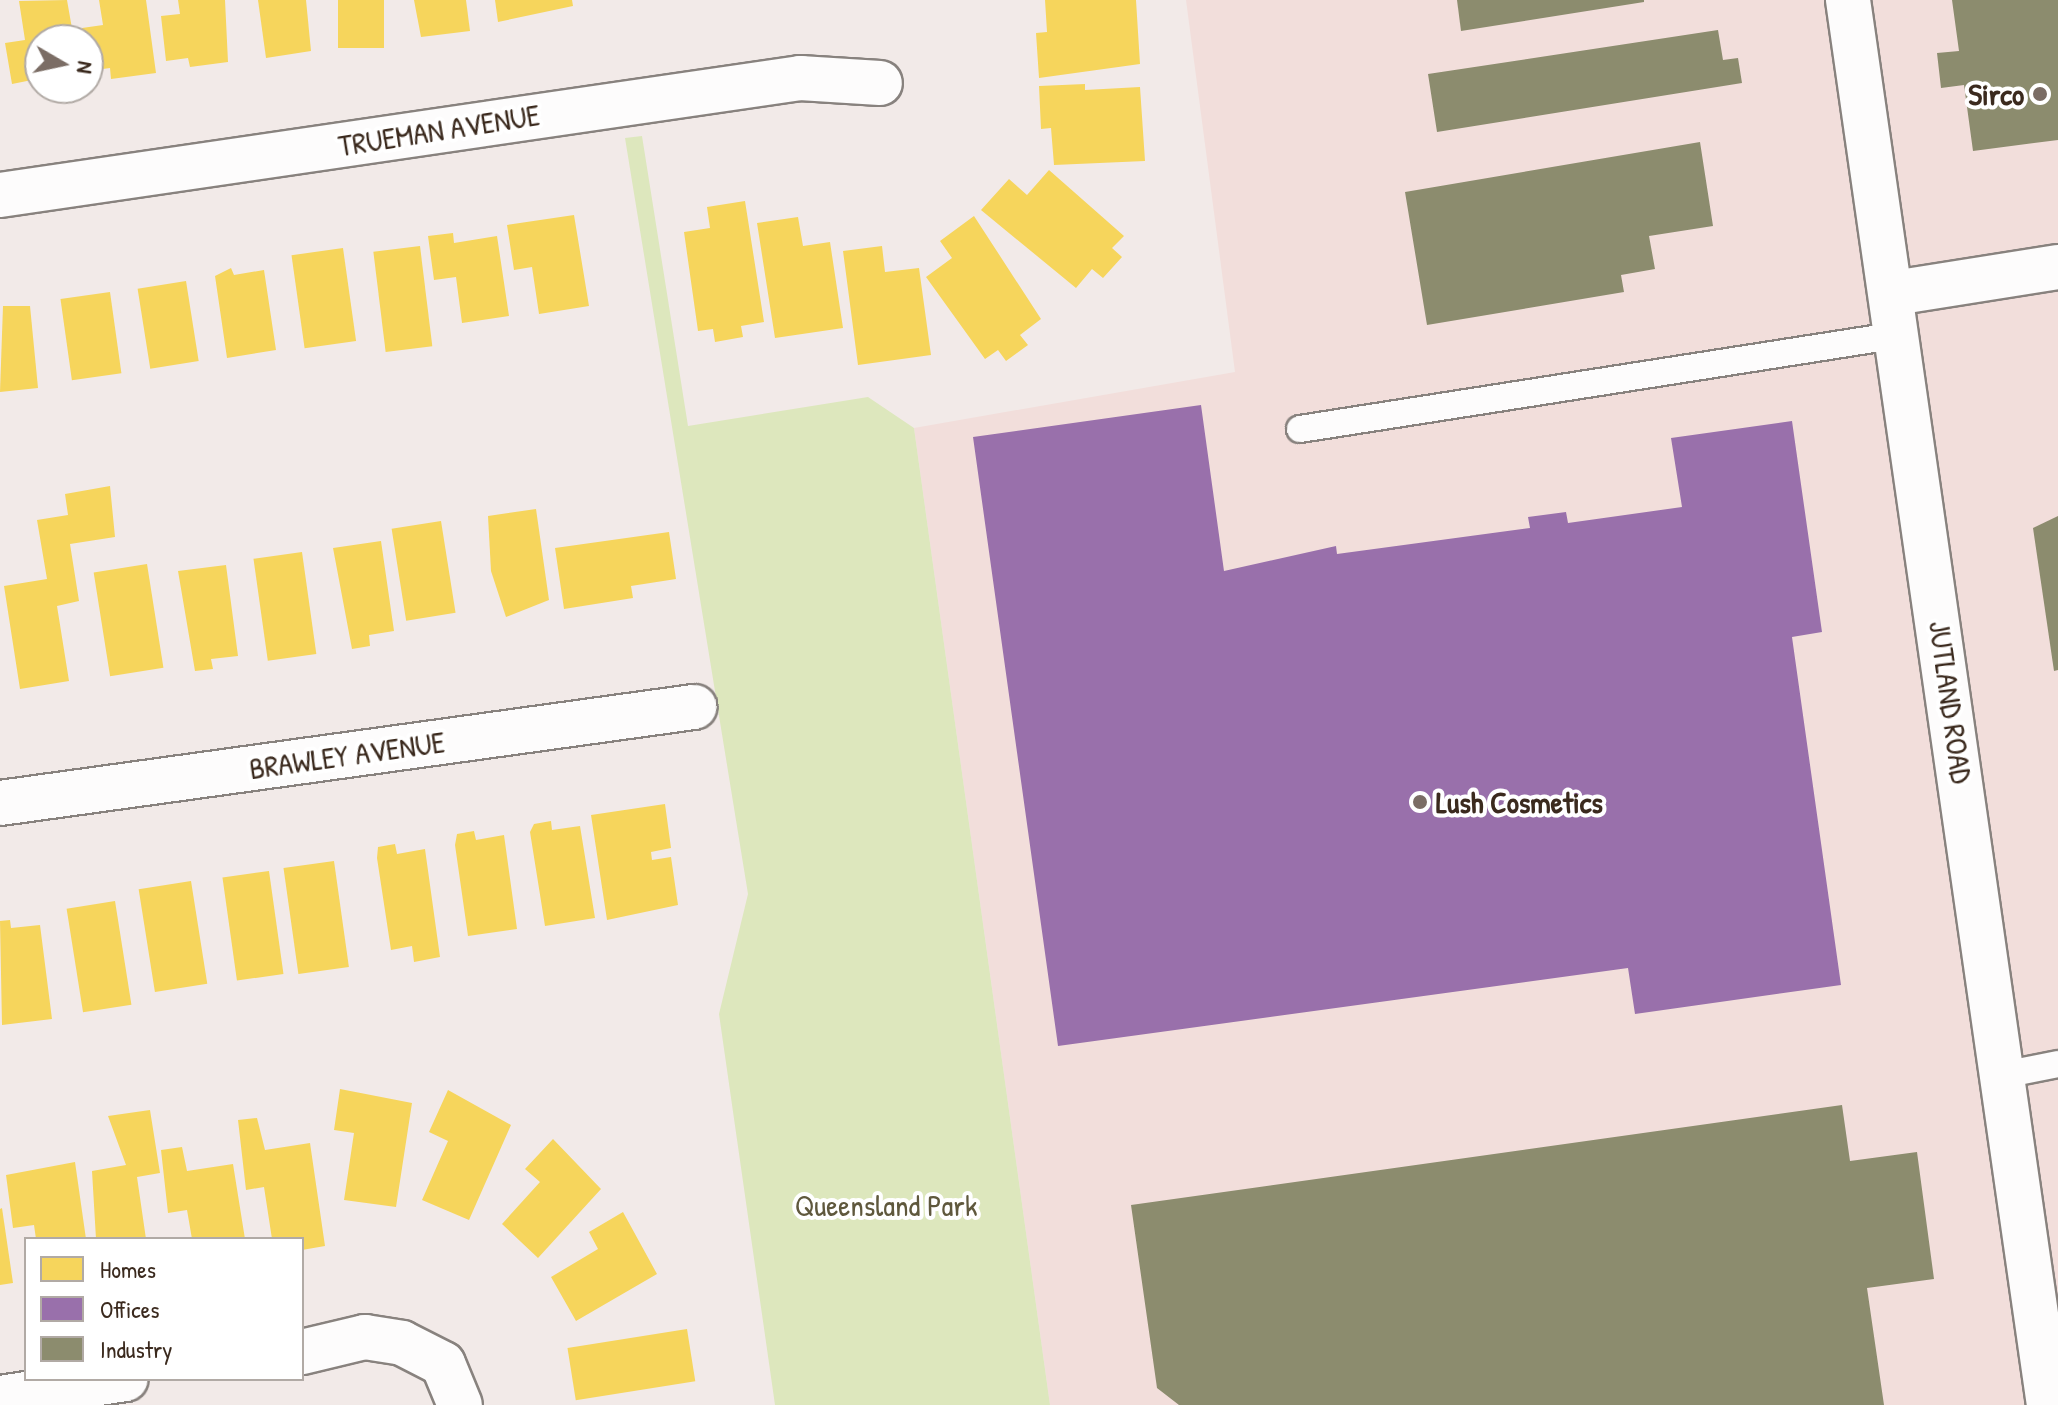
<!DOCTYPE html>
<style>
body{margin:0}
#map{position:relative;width:2058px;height:1405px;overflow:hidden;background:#f2eae8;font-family:"Patrick Hand",sans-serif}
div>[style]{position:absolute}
.built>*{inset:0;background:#f2dedb}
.green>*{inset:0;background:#dde7bd}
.homes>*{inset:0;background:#f6d55c;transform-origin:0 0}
.offices>*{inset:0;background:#9970ab}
.industry>*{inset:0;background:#8c8c6e}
.roads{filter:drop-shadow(2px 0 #88827e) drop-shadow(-2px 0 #88827e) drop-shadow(0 2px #88827e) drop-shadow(0 -2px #88827e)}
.lane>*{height:26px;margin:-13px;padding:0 13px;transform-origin:13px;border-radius:13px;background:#fdfcfc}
.street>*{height:44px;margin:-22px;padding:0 22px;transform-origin:22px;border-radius:22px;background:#fdfcfc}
.secondary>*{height:44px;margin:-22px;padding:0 22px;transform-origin:22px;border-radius:22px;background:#fdfcfc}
.dots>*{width:22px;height:22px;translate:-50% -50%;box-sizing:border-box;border:4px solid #fff;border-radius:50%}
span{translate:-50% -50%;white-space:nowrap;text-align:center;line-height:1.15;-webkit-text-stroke:8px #fff;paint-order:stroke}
.poi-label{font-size:30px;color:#3b2a1e;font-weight:700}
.right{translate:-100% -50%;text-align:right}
.left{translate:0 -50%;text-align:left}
.street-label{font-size:30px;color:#3b2a1e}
.park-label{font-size:30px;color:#5f583d}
.legend{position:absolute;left:24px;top:1237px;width:280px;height:144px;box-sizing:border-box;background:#fff;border:2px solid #b1aaa5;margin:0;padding:10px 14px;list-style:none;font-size:24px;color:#3b2a1e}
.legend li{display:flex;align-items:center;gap:16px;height:40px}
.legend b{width:40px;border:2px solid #b1aaa5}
.north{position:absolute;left:24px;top:24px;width:80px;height:80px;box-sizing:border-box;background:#fff;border:2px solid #b1aaa5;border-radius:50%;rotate:99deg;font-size:22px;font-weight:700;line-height:32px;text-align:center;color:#3b2a1e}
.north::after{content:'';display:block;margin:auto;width:28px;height:36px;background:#7b6d65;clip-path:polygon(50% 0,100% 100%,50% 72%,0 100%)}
</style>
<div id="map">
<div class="built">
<div style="clip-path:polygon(1186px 0,2058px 0,2058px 1405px,1050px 1405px,914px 428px,1235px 372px)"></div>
</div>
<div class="green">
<div style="clip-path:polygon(642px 136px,688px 426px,868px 397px,914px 428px,1050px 1405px,775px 1405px,719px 1014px,748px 894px,625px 138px)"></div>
</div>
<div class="homes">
<div style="clip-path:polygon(67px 0,74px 40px,40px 40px,40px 88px,32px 80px,12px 84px,5px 43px,25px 40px,19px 1px)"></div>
<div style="clip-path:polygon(99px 0,146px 0,156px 73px,111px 79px,110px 68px,88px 71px,82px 28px,103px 25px)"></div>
<div style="clip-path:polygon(178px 0,225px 0,228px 62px,190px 67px,188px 58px,166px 61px,161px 16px,180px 14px)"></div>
<div style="clip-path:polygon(258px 0,306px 0,311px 51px,266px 58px)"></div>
<div style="left:338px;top:0;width:46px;height:48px"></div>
<div style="clip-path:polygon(414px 0,466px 0,470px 31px,421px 37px)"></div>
<div style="clip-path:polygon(495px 0,572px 0,573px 6px,498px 22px)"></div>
<div style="clip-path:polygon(1045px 0,1136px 0,1140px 64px,1039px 78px,1036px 33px,1047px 32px)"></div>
<div style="clip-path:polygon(1085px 84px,1085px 90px,1140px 87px,1145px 161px,1054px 165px,1051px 128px,1041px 129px,1039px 86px)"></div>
<div style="clip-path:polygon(1049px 170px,1124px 236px,1112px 248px,1122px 257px,1103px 278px,1092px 269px,1076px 288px,981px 210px,1009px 179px,1027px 195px)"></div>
<div style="clip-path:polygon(745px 201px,764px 322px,741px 326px,743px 337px,715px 342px,713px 329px,698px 331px,684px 232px,710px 228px,707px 207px)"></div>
<div style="clip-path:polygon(574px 215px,589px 306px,539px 314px,532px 267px,514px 270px,507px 225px)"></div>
<div style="clip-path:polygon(974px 216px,1041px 319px,1020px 335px,1028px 345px,1006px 361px,998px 350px,985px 359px,926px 277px,952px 258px,940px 241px)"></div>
<div style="clip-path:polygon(798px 217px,803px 246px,830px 242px,843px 328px,775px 338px,757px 223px)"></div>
<div style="clip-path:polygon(453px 233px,454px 243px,497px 236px,509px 316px,462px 323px,456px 277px,434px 280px,428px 236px)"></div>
<div style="left:420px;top:246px;width:101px;height:47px;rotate:83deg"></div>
<div style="clip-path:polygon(882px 246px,885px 272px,919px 268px,931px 355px,858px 365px,843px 251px)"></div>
<div style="left:343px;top:248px;width:94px;height:52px;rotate:82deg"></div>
<div style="clip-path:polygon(231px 268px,234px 275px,264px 270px,276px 350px,227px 358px,215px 276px)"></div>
<div style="left:186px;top:281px;width:81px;height:49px;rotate:81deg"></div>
<div style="left:110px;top:292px;width:82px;height:50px;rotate:82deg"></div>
<div style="clip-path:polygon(3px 306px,30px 306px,38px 388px,0 392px)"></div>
<div style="clip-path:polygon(110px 486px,115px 537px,70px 544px,79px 601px,57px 606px,69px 681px,20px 689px,4px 586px,47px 579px,37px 520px,68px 515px,65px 494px)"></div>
<div style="clip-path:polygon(536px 509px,549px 600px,506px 617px,491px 571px,488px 516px)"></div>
<div style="left:441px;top:521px;width:93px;height:50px;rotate:81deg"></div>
<div style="clip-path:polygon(669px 532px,676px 579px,631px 586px,633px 598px,564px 609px,555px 548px)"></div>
<div style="clip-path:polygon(381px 541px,394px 631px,369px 635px,370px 646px,352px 649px,333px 548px)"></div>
<div style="left:302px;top:552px;width:103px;height:49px;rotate:82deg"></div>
<div style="left:147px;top:564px;width:105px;height:54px;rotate:81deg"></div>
<div style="clip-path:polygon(226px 565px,238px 656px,211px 659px,213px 669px,195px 671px,178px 571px)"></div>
<div style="clip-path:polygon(665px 804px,671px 848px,651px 852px,652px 860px,671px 857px,678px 905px,607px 920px,591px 815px)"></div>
<div style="clip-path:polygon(551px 821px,552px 830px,580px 826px,595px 918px,545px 926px,530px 832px,534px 824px)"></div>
<div style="clip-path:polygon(474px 831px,476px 840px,504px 835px,517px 929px,468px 936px,455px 845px,457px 834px)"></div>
<div style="clip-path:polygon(395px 844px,397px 854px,425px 849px,440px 957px,414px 962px,412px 946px,391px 950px,377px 858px,378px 847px)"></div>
<div style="left:334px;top:861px;width:107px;height:51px;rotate:82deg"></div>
<div style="left:269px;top:871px;width:104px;height:47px;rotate:82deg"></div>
<div style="left:191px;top:881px;width:104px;height:53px;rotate:81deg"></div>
<div style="left:115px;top:901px;width:105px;height:49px;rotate:81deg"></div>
<div style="clip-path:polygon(10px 920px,11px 928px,40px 925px,52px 1019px,2px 1025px,0 921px)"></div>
<div style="clip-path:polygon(340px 1089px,412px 1103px,396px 1207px,344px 1200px,354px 1133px,334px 1130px)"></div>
<div style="clip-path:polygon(448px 1090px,511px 1125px,469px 1220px,422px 1200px,448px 1141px,429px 1132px)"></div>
<div style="clip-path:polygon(150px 1110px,160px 1173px,137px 1177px,146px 1239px,96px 1239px,92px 1171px,126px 1165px,108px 1116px)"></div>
<div style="clip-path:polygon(257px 1118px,265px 1150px,310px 1143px,325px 1246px,302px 1250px,302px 1239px,272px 1239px,264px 1187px,246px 1190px,238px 1120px)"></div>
<div style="clip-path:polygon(553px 1139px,601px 1189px,538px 1258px,502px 1224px,540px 1182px,525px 1169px)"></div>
<div style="clip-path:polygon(182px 1147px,187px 1171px,233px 1164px,245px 1239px,192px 1239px,187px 1210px,168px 1213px,161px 1150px)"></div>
<div style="clip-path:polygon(75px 1162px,86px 1239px,36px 1239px,34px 1225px,13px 1228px,6px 1175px)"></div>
<div style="clip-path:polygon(2px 1208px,13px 1283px,0 1285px,0 1209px)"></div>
<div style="clip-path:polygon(623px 1212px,657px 1274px,576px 1321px,551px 1277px,598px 1249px,589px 1232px)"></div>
<div style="left:687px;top:1329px;width:53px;height:121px;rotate:81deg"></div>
</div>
<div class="offices">
<div style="clip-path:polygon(1201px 405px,1224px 571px,1336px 546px,1337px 554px,1530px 528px,1528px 517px,1566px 512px,1568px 523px,1682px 507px,1671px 438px,1792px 421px,1822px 632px,1792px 637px,1841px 985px,1635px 1014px,1628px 968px,1058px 1046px,973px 437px)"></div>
</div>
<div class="industry">
<div style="clip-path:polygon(1457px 0,1644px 0,1644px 2px,1461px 31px)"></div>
<div style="clip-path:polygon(1952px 0,2058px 0,2058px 140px,1973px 151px,1964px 85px,1941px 88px,1937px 53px,1959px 51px)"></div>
<div style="clip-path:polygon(1718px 30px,1723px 60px,1738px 58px,1742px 83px,1437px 132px,1428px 74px)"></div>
<div style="clip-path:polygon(1700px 142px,1713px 226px,1649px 236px,1655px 269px,1621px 275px,1624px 292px,1427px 325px,1405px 192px)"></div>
<div style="clip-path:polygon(2058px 516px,2058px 670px,2054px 671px,2033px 528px)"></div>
<div style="clip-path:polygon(1842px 1105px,1850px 1161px,1917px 1152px,1934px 1279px,1867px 1288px,1884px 1405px,1179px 1405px,1157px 1388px,1131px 1205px)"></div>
</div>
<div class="roads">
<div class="lane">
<div style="left:1300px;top:429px;width:606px;rotate:-8.92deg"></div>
<div style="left:2003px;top:1075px;width:56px;rotate:-11.3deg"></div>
</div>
<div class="street">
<div style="left:0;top:195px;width:809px;rotate:-8.32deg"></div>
<div style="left:800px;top:78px;width:80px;rotate:3.6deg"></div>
<div style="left:1894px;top:293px;width:166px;rotate:-9deg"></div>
<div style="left:0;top:803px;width:701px;rotate:-7.88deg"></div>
<div style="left:302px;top:1352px;width:65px;rotate:-13.4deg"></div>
<div style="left:365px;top:1337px;width:37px;rotate:9deg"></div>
<div style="left:402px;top:1343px;width:46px;rotate:27.1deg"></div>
<div style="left:443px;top:1364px;width:44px;rotate:67.5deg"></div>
<div style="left:0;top:1398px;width:127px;rotate:-8.6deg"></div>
</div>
<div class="secondary">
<div style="left:1848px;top:0;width:1419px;rotate:81.86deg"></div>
</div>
</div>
<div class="dots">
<div style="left:2040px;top:94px;background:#7b6d65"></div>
<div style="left:1420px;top:802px;background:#7b6d65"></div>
</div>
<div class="poi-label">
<span class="right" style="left:2024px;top:94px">Sirco</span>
<span class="left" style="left:1436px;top:802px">Lush Cosmetics</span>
</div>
<div class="street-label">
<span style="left:439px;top:130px;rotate:-9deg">TRUEMAN AVENUE</span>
<span style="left:1951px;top:702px;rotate:82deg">JUTLAND ROAD</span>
<span style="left:347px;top:755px;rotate:-8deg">BRAWLEY AVENUE</span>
</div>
<div class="park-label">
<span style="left:886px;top:1205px">Queensland Park</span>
</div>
<ul class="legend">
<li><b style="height:22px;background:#f6d55c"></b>Homes</li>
<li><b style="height:22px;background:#9970ab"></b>Offices</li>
<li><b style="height:22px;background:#8c8c6e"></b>Industry</li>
</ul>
<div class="north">N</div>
</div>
